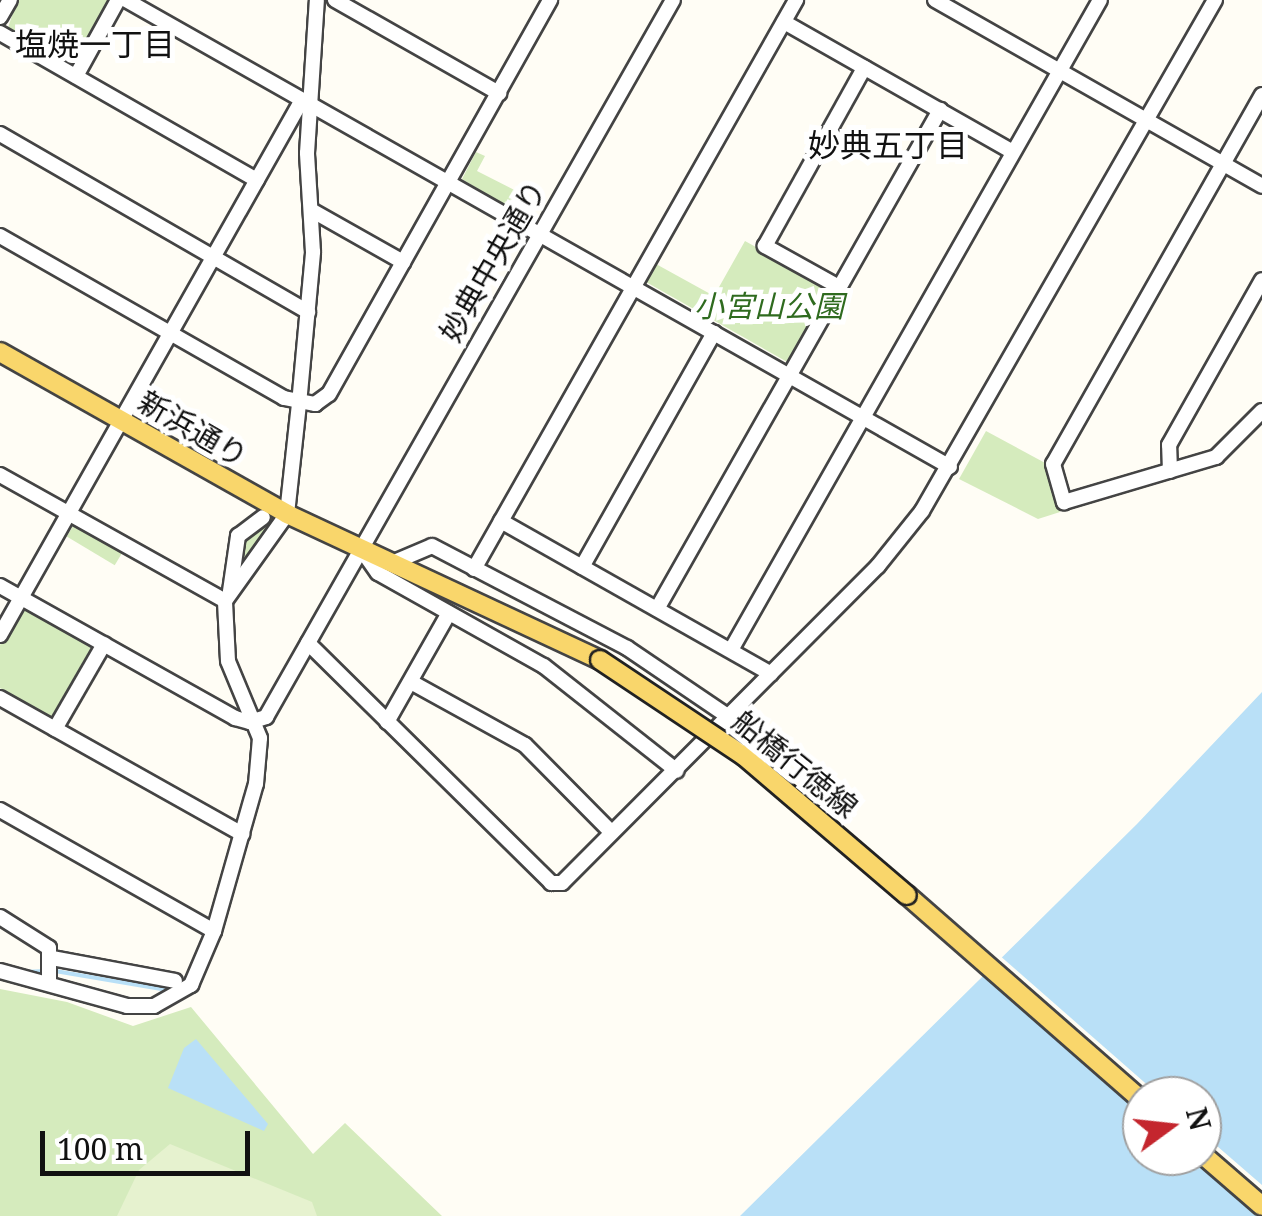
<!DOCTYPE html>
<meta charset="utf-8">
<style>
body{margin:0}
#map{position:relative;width:1262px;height:1216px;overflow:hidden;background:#fffdf5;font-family:"Noto Serif","Noto Sans JP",serif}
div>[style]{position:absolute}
.green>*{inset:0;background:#d5ebbd;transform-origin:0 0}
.pitch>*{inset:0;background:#e6f2cf}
.water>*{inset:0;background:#b9e0f7}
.pier>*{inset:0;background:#fffdf5}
.stream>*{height:4px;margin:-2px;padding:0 2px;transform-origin:2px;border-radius:2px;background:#b9e0f7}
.roads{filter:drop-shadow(2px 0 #444) drop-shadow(-2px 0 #444) drop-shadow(0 2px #444) drop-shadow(0 -2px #444)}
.minor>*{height:14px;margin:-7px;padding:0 7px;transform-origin:7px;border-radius:7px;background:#fff}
.major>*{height:18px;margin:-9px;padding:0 9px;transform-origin:9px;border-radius:9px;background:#f9d66b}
.bridges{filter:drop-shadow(2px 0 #222) drop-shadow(-2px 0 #222) drop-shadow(0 2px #222) drop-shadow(0 -2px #222)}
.major-bridge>*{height:18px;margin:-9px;padding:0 9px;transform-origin:9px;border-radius:9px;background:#f9d66b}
span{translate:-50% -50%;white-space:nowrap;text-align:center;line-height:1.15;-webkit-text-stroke:10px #fff;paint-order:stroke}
.street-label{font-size:30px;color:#111}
.park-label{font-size:30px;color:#2f6b1f;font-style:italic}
.neighbourhood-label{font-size:32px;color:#111}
.north{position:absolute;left:1122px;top:1076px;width:100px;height:100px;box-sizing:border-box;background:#fff;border:2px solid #a0a0a0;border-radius:50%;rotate:75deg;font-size:28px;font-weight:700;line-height:40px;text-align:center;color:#111}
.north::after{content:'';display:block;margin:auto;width:35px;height:45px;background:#c4262e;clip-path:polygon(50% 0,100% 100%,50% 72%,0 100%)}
.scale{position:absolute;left:40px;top:1131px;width:210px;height:45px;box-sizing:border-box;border:5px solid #111;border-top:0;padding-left:12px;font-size:30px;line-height:35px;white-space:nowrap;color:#111;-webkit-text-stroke:8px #fff;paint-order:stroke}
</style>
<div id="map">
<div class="green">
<div style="clip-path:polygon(17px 0,112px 0,72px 67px,7px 31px)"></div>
<div style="clip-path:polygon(476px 152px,485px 156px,477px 171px,528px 197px,518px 214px,462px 179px)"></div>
<div style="clip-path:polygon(745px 241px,828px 287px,789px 363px,646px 282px,656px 264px,714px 296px)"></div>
<div style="clip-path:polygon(986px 431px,1047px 464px,1060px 512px,1038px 519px,959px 479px)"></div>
<div style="left:76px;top:521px;width:56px;height:18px;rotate:31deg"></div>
<div style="clip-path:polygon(266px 521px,271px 529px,230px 582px,240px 539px)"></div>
<div style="clip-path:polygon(27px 607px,96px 651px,52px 718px,0 688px,0 645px)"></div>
<div style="clip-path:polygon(0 989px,67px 1002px,133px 1026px,191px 1007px,313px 1154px,345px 1123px,442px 1216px,0 1216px)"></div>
</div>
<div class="pitch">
<div style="clip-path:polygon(170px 1144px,312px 1202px,317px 1216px,117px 1216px,139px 1170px)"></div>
</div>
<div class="water">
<div style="clip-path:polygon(evenodd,1262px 692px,1262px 1216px,740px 1216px,1137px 824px,1262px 692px,1142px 1096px,1202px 1096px,1202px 1156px,1142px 1156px,1142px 1096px)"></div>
<div style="clip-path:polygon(196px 1039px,268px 1124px,264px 1131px,168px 1088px,184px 1048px)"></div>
</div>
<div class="pier">
<div style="clip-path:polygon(998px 954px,1160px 1096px,1142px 1096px,1142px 1111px,981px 971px)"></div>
<div style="clip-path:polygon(1202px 1133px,1262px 1185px,1262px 1216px,1193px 1156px,1202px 1156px)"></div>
</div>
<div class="stream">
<div style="left:55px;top:971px;width:120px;rotate:9.6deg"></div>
<div style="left:25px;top:972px;width:20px;rotate:-3deg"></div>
</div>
<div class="roads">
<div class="minor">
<div style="left:126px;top:0;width:947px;rotate:29.54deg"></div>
<div style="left:335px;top:0;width:189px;rotate:29.6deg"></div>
<div style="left:935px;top:0;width:376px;rotate:29.6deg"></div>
<div style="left:0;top:17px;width:20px;rotate:-60deg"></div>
<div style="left:784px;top:22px;width:263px;rotate:29.6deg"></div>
<div style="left:0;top:33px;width:296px;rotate:29.8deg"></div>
<div style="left:76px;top:76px;width:87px;rotate:-61.1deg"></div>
<div style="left:1262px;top:95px;width:424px;rotate:119.5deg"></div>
<div style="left:1053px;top:464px;width:40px;rotate:74deg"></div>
<div style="left:1064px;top:502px;width:159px;rotate:-16.5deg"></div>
<div style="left:1216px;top:457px;width:65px;rotate:-45deg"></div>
<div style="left:0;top:134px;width:356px;rotate:30deg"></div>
<div style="left:311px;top:210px;width:106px;rotate:29.5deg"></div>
<div style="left:0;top:236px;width:327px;rotate:29.7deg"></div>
<div style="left:284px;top:398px;width:32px;rotate:11deg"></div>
<div style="left:315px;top:404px;width:17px;rotate:-36deg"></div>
<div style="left:329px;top:394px;width:452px;rotate:-60.7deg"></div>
<div style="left:839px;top:287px;width:85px;rotate:-151deg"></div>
<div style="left:765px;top:246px;width:204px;rotate:-60.9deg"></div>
<div style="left:1170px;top:471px;width:26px;rotate:-92deg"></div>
<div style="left:1169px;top:445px;width:189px;rotate:-60.6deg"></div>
<div style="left:0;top:475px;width:258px;rotate:29.2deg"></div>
<div style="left:501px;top:521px;width:310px;rotate:29.5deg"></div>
<div style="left:361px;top:549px;width:29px;rotate:55deg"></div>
<div style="left:378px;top:573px;width:190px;rotate:29.3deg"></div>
<div style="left:544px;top:666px;width:169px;rotate:38.3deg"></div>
<div style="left:392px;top:563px;width:43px;rotate:-23deg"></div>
<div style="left:432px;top:546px;width:220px;rotate:27.6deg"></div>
<div style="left:627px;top:648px;width:123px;rotate:34.1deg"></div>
<div style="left:582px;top:567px;width:269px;rotate:-60.6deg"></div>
<div style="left:474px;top:569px;width:654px;rotate:-60.49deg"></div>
<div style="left:0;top:586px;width:270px;rotate:29.3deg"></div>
<div style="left:235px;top:718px;width:16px;rotate:15deg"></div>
<div style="left:250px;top:722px;width:17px;rotate:-17deg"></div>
<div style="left:266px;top:717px;width:824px;rotate:-60.42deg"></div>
<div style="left:230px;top:591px;width:56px;rotate:-81.7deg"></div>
<div style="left:238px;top:536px;width:31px;rotate:-37deg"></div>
<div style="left:657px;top:609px;width:574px;rotate:-60.44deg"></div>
<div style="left:0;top:635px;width:614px;rotate:-60.56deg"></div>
<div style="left:308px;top:643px;width:342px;rotate:44.6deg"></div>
<div style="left:551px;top:883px;width:11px"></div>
<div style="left:562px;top:883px;width:448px;rotate:-45.1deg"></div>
<div style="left:878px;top:566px;width:70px;rotate:-51.3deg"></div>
<div style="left:922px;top:511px;width:589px;rotate:-60.17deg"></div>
<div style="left:731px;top:650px;width:747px;rotate:-60.42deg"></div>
<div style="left:411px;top:682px;width:130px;rotate:28.9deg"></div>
<div style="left:525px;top:745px;width:122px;rotate:45.3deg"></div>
<div style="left:0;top:698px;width:278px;rotate:29.3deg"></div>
<div style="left:387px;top:722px;width:125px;rotate:-60.4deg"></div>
<div style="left:55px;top:729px;width:98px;rotate:-60deg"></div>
<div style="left:0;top:810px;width:246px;rotate:29.5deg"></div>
<div style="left:0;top:917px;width:58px;rotate:32.3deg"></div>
<div style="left:49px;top:948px;width:31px;rotate:90deg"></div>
<div style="left:52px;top:958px;width:125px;rotate:10.6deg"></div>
<div style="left:0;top:971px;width:132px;rotate:15.4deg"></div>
<div style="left:127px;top:1006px;width:27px"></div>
<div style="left:154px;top:1006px;width:43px;rotate:-29.6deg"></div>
<div style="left:191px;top:985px;width:59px;rotate:-66.9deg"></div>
<div style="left:214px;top:931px;width:153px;rotate:-74.1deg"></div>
<div style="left:256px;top:784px;width:46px;rotate:-85deg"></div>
<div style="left:260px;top:738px;width:83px;rotate:-112.6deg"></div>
<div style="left:228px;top:661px;width:60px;rotate:-92.9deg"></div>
<div style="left:225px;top:601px;width:107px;rotate:-54.5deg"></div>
<div style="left:287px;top:514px;width:111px;rotate:-83.8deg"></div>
<div style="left:299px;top:404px;width:153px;rotate:-84.7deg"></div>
<div style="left:313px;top:252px;width:99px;rotate:-93.5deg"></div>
<div style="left:307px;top:153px;width:153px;rotate:-86.3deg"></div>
</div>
<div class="major">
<div style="left:0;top:352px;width:330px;rotate:29.4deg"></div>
<div style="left:287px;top:514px;width:345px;rotate:25deg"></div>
<div style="left:907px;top:895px;width:313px;rotate:41.2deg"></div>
<div style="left:1202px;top:1154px;width:79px;rotate:40.9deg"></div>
</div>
</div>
<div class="bridges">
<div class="major-bridge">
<div style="left:600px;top:660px;width:173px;rotate:33.7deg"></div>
<div style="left:744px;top:756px;width:214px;rotate:40.5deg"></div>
</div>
</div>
<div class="street-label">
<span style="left:493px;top:261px;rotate:-60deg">妙典中央通り</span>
<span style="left:193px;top:429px;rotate:30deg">新浜通り</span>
<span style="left:795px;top:764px;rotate:39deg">船橋行徳線</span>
</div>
<div class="park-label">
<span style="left:769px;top:306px">小宮山公園</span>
</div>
<div class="neighbourhood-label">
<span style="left:95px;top:44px">塩焼一丁目</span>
<span style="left:888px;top:145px">妙典五丁目</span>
</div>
<div class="north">N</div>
<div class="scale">100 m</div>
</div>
